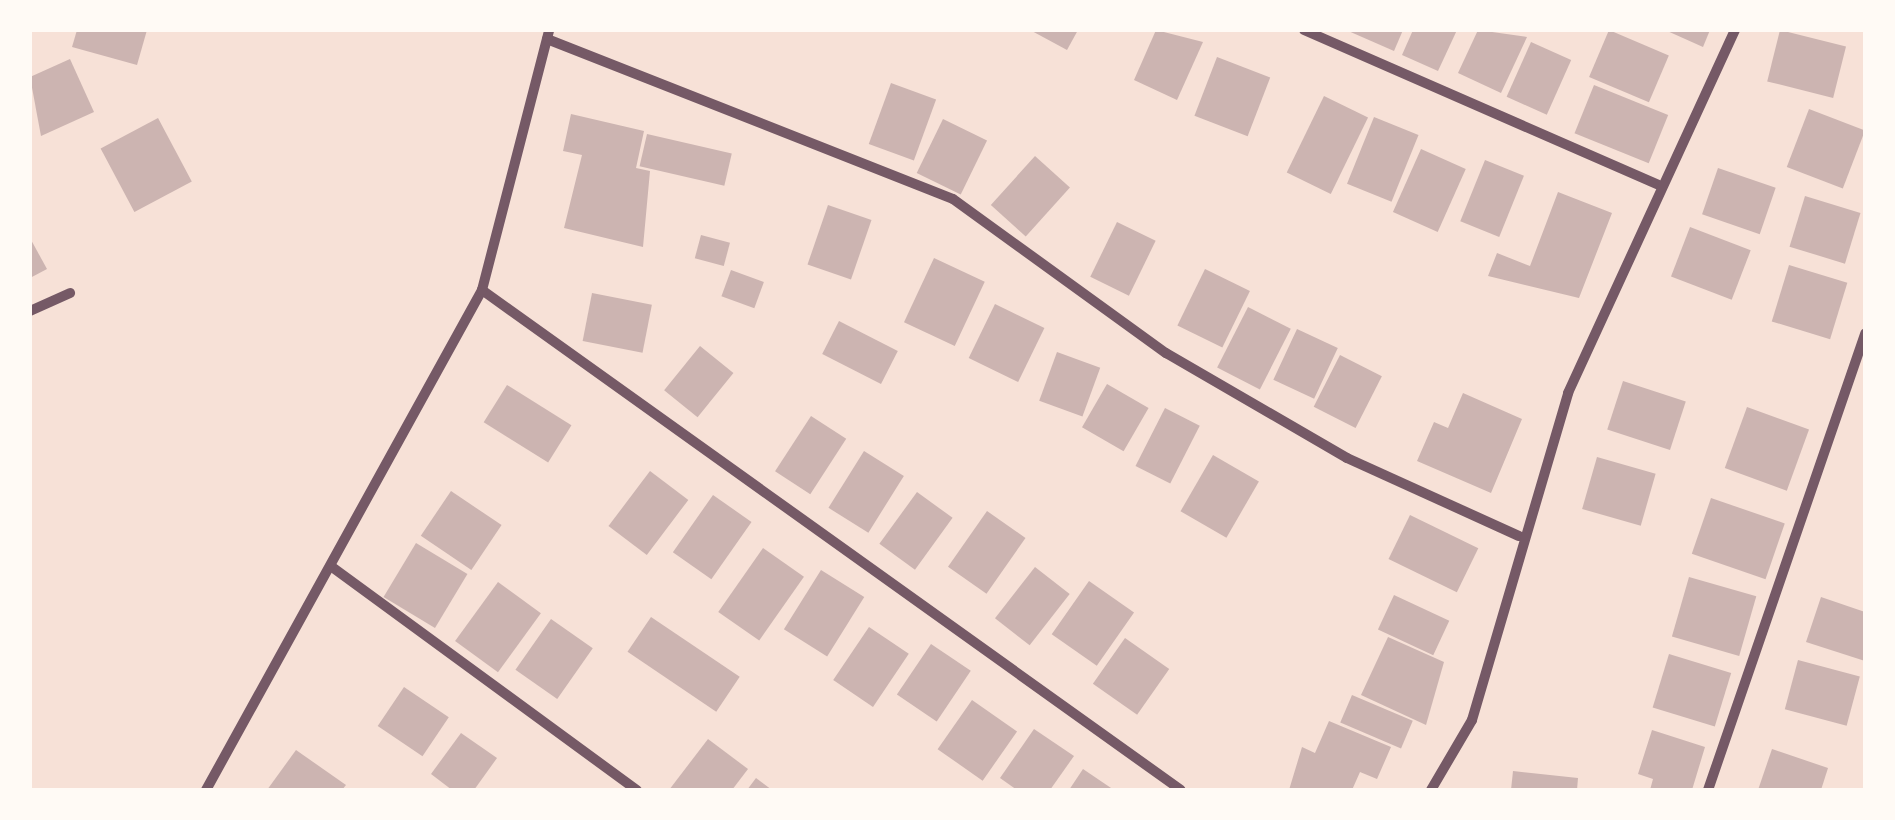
<!DOCTYPE html>
<style>
body{margin:0}
#map{position:relative;width:1895px;height:820px;overflow:hidden;background:#f7e1d7;font-family:Bitter,serif}
div>[style]{position:absolute}
.building>*{inset:0;background:#ccb4b1;transform-origin:0 0}
.minor>*{height:10px;margin:-5px;padding:0 5px;transform-origin:5px;border-radius:5px;background:#755966}
span{translate:-50% -50%;white-space:nowrap;text-align:center;line-height:1.15;-webkit-text-stroke:9px #fffaf5;paint-order:stroke}
.frame{position:absolute;inset:0;border:32px solid #fffaf5;pointer-events:none}
</style>
<div id="map">
<div class="building">
<div style="clip-path:polygon(77px 30px,147px 30px,137px 65px,72px 47px)"></div>
<div style="clip-path:polygon(1030px 30px,1078px 30px,1067px 50px)"></div>
<div style="clip-path:polygon(1156px 30px,1203px 42px,1177px 100px,1134px 80px)"></div>
<div style="clip-path:polygon(1346px 30px,1403px 30px,1394px 51px)"></div>
<div style="clip-path:polygon(1413px 30px,1457px 30px,1438px 71px,1402px 55px)"></div>
<div style="clip-path:polygon(1478px 30px,1527px 37px,1501px 93px,1458px 73px)"></div>
<div style="left:1609px;top:30px;width:65px;height:51px;rotate:23deg"></div>
<div style="clip-path:polygon(1665px 30px,1710px 30px,1703px 47px)"></div>
<div style="left:1780px;top:30px;width:68px;height:53px;rotate:14deg"></div>
<div style="left:1531px;top:42px;width:44px;height:60px;rotate:24deg"></div>
<div style="left:1217px;top:57px;width:57px;height:63px;rotate:21deg"></div>
<div style="clip-path:polygon(70px 59px,94px 112px,41px 136px,30px 77px)"></div>
<div style="left:891px;top:83px;width:48px;height:65px;rotate:20deg"></div>
<div style="left:1594px;top:85px;width:80px;height:52px;rotate:22deg"></div>
<div style="left:1324px;top:96px;width:49px;height:85px;rotate:26deg"></div>
<div style="left:1809px;top:109px;width:60px;height:62px;rotate:21deg"></div>
<div style="clip-path:polygon(571px 114px,644px 131px,636px 168px,650px 171px,643px 247px,564px 228px,582px 155px,563px 151px)"></div>
<div style="left:1374px;top:117px;width:48px;height:72px;rotate:22deg"></div>
<div style="left:158px;top:118px;width:72px;height:65px;rotate:62deg"></div>
<div style="left:943px;top:119px;width:49px;height:60px;rotate:26deg"></div>
<div style="left:647px;top:134px;width:87px;height:33px;rotate:13deg"></div>
<div style="left:1421px;top:149px;width:49px;height:69px;rotate:24deg"></div>
<div style="left:1035px;top:156px;width:47px;height:66px;rotate:42deg"></div>
<div style="left:1485px;top:160px;width:42px;height:66px;rotate:22deg"></div>
<div style="left:1718px;top:168px;width:61px;height:49px;rotate:19deg"></div>
<div style="clip-path:polygon(1558px 192px,1612px 213px,1579px 298px,1488px 276px,1497px 253px,1530px 266px)"></div>
<div style="left:1805px;top:196px;width:58px;height:53px;rotate:17deg"></div>
<div style="left:828px;top:205px;width:46px;height:63px;rotate:19deg"></div>
<div style="left:1117px;top:222px;width:43px;height:61px;rotate:26deg"></div>
<div style="left:1690px;top:227px;width:65px;height:53px;rotate:21deg"></div>
<div style="left:701px;top:235px;width:30px;height:24px;rotate:15deg"></div>
<div style="clip-path:polygon(30px 238px,47px 269px,30px 278px)"></div>
<div style="left:934px;top:258px;width:56px;height:71px;rotate:25deg"></div>
<div style="left:1789px;top:265px;width:61px;height:59px;rotate:17deg"></div>
<div style="left:1205px;top:269px;width:50px;height:63px;rotate:26deg"></div>
<div style="left:731px;top:270px;width:35px;height:28px;rotate:20deg"></div>
<div style="left:592px;top:293px;width:61px;height:49px;rotate:11deg"></div>
<div style="left:995px;top:304px;width:55px;height:60px;rotate:26deg"></div>
<div style="left:1248px;top:307px;width:48px;height:68px;rotate:27deg"></div>
<div style="left:839px;top:321px;width:66px;height:37px;rotate:27deg"></div>
<div style="left:1297px;top:329px;width:45px;height:56px;rotate:25deg"></div>
<div style="left:700px;top:346px;width:43px;height:57px;rotate:39deg"></div>
<div style="left:1057px;top:352px;width:46px;height:52px;rotate:20deg"></div>
<div style="left:1340px;top:355px;width:47px;height:58px;rotate:27deg"></div>
<div style="left:1623px;top:381px;width:66px;height:51px;rotate:18deg"></div>
<div style="left:1107px;top:384px;width:48px;height:50px;rotate:30deg"></div>
<div style="left:507px;top:385px;width:76px;height:44px;rotate:32deg"></div>
<div style="clip-path:polygon(1463px 393px,1522px 419px,1491px 493px,1417px 461px,1434px 422px,1448px 428px)"></div>
<div style="left:1747px;top:407px;width:66px;height:65px;rotate:20deg"></div>
<div style="left:1165px;top:408px;width:39px;height:65px;rotate:27deg"></div>
<div style="left:811px;top:416px;width:42px;height:66px;rotate:33deg"></div>
<div style="left:864px;top:451px;width:47px;height:67px;rotate:32deg"></div>
<div style="left:1213px;top:455px;width:53px;height:65px;rotate:30deg"></div>
<div style="left:1597px;top:457px;width:61px;height:54px;rotate:16deg"></div>
<div style="left:650px;top:471px;width:48px;height:69px;rotate:37deg"></div>
<div style="left:451px;top:491px;width:61px;height:54px;rotate:34deg"></div>
<div style="left:917px;top:492px;width:44px;height:64px;rotate:36deg"></div>
<div style="left:713px;top:495px;width:47px;height:70px;rotate:35deg"></div>
<div style="left:1711px;top:498px;width:78px;height:59px;rotate:19deg"></div>
<div style="left:987px;top:511px;width:47px;height:68px;rotate:35deg"></div>
<div style="left:1410px;top:515px;width:76px;height:49px;rotate:26deg"></div>
<div style="left:416px;top:543px;width:60px;height:63px;rotate:31deg"></div>
<div style="left:763px;top:548px;width:50px;height:78px;rotate:35deg"></div>
<div style="left:1035px;top:567px;width:44px;height:65px;rotate:38deg"></div>
<div style="left:821px;top:570px;width:51px;height:70px;rotate:32deg"></div>
<div style="left:1689px;top:577px;width:70px;height:62px;rotate:16deg"></div>
<div style="left:1089px;top:581px;width:55px;height:65px;rotate:35deg"></div>
<div style="left:498px;top:582px;width:53px;height:73px;rotate:36deg"></div>
<div style="left:1394px;top:595px;width:61px;height:38px;rotate:25deg"></div>
<div style="clip-path:polygon(1821px 597px,1865px 612px,1865px 661px,1806px 642px)"></div>
<div style="left:651px;top:617px;width:107px;height:42px;rotate:34deg"></div>
<div style="left:551px;top:619px;width:51px;height:62px;rotate:35deg"></div>
<div style="left:869px;top:627px;width:48px;height:64px;rotate:34deg"></div>
<div style="clip-path:polygon(1388px 637px,1444px 662px,1426px 725px,1361px 695px)"></div>
<div style="left:1125px;top:638px;width:54px;height:56px;rotate:35deg"></div>
<div style="left:931px;top:644px;width:48px;height:61px;rotate:34deg"></div>
<div style="left:1669px;top:654px;width:65px;height:56px;rotate:17deg"></div>
<div style="left:1798px;top:660px;width:64px;height:51px;rotate:15deg"></div>
<div style="left:404px;top:687px;width:54px;height:47px;rotate:34deg"></div>
<div style="left:1352px;top:695px;width:66px;height:30px;rotate:23deg"></div>
<div style="left:972px;top:700px;width:55px;height:60px;rotate:35deg"></div>
<div style="clip-path:polygon(1329px 721px,1391px 747px,1377px 779px,1360px 772px,1352px 790px,1289px 790px,1302px 747px,1315px 753px)"></div>
<div style="clip-path:polygon(1034px 729px,1074px 756px,1050px 790px,1017px 790px,1000px 778px)"></div>
<div style="clip-path:polygon(1652px 730px,1705px 747px,1692px 790px,1650px 790px,1653px 779px,1638px 774px)"></div>
<div style="clip-path:polygon(461px 733px,497px 758px,474px 790px,452px 790px,431px 774px)"></div>
<div style="clip-path:polygon(708px 739px,748px 769px,732px 790px,669px 790px)"></div>
<div style="clip-path:polygon(1772px 749px,1828px 768px,1821px 790px,1758px 790px)"></div>
<div style="clip-path:polygon(296px 750px,346px 785px,342px 790px,267px 790px)"></div>
<div style="clip-path:polygon(1083px 769px,1114px 790px,1069px 790px)"></div>
<div style="clip-path:polygon(1513px 771px,1578px 778px,1577px 790px,1511px 790px)"></div>
<div style="clip-path:polygon(756px 778px,772px 790px,747px 790px)"></div>
</div>
<div class="minor">
<div style="left:1304px;top:30px;width:386px;rotate:23.6deg"></div>
<div style="left:547px;top:39px;width:436px;rotate:21.5deg"></div>
<div style="left:953px;top:199px;width:263px;rotate:35.9deg"></div>
<div style="left:1166px;top:353px;width:209px;rotate:30.1deg"></div>
<div style="left:1347px;top:458px;width:189px;rotate:24.4deg"></div>
<div style="left:482px;top:290px;width:859px;rotate:35.58deg"></div>
<div style="left:30px;top:311px;width:44px;rotate:-24.2deg"></div>
<div style="left:332px;top:567px;width:378px;rotate:36.2deg"></div>
<div style="left:206px;top:790px;width:571px;rotate:-61.1deg"></div>
<div style="left:482px;top:290px;width:268px;rotate:-75.5deg"></div>
<div style="left:1431px;top:790px;width:81px;rotate:-59.6deg"></div>
<div style="left:1472px;top:720px;width:341px;rotate:-73.6deg"></div>
<div style="left:1568px;top:393px;width:400px;rotate:-65.3deg"></div>
<div style="left:1708px;top:790px;width:483px;rotate:-71deg"></div>
</div>
<div class="frame"></div>
</div>
